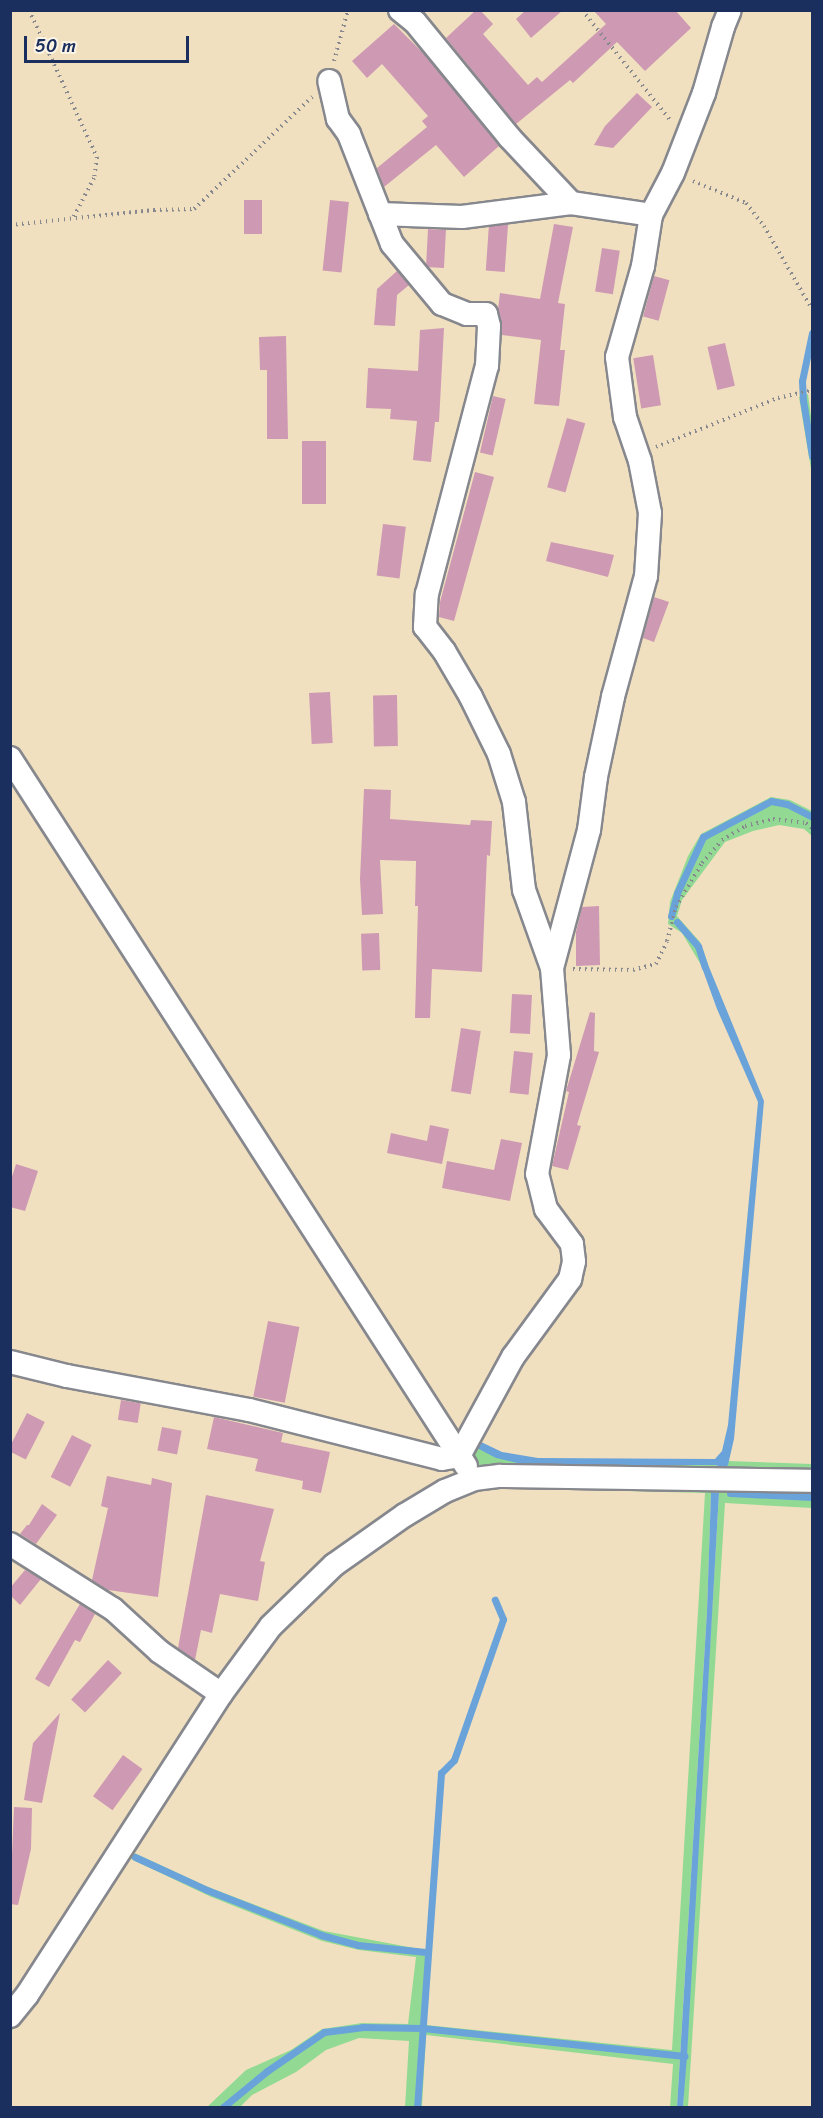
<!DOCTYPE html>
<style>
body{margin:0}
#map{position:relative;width:823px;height:2118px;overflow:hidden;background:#f1e0bf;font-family:Sriracha,sans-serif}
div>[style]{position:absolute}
.green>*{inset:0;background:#92da94}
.water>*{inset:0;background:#6aa3d9}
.stream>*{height:7px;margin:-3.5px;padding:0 3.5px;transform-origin:3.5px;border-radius:3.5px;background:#6aa3d9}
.building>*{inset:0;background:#ce99b3;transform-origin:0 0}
.path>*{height:4px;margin-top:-2px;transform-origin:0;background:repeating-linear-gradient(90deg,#86888e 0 1.5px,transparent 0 6px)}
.roads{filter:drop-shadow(2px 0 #86888e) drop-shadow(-2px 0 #86888e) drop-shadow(0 2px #86888e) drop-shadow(0 -2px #86888e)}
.minor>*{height:22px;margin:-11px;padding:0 11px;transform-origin:11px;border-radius:11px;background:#fff}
span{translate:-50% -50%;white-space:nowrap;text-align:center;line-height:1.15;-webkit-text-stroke:5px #fcf5e5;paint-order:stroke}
.frame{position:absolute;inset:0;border:12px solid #1b2f5e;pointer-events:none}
.scale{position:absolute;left:24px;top:36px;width:165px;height:27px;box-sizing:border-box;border:3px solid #1b2f5e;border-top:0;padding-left:8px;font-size:18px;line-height:21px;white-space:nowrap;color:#1b2f5e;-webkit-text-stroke:4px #fcf5e5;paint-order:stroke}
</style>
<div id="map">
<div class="green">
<div style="clip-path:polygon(808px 394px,812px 423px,812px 475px,799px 397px)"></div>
<div style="clip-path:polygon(771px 797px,790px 800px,812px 811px,812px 836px,804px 829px,779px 825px,753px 831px,725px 842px,682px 900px,677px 916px,700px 942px,709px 967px,702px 960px,701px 965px,682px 933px,668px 924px,670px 902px,688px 856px,701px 834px)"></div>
<div style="clip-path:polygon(477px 1440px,496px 1458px,716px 1465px,724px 1469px,728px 1461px,812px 1464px,812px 1475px,476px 1471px,472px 1461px)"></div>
<div style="clip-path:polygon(evenodd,476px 1486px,812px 1491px,812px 1508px,725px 1503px,688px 2107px,683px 2107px,719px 1493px,711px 1492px,707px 1611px,677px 2107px,670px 2107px,673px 2064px,426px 2035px,422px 2107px,405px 2107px,409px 2041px,359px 2038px,326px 2050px,296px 2072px,252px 2095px,240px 2107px,207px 2107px,246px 2070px,291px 2050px,322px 2029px,362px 2023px,408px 2024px,416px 1957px,359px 1950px,322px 1941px,209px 1896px,127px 1857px,83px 1931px,11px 2032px,11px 2023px,274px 1629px,376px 1541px,476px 1486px,503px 1488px,705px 1493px,672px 2050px,426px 2025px,430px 1951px,324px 1931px,208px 1887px,130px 1851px,190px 1764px,231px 1694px,274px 1632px,345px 1573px,387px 1542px,454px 1500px,476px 1491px,503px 1488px)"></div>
</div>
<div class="water">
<div style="clip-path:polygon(702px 959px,709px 967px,764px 1101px,734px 1439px,728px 1465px,724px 1469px,716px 1465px,560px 1465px,522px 1464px,496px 1458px,477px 1448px,477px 1440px,502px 1452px,538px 1458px,715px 1459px,722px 1451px,728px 1425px,758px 1102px,717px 1009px,701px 965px)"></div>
<div style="clip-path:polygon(711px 1492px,719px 1493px,687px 2056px,683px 2107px,677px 2107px,707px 1611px)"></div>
</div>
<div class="stream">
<div style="left:812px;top:333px;width:49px;rotate:101.8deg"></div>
<div style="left:802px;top:381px;width:19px;rotate:87deg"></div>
<div style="left:803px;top:400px;width:57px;rotate:80.9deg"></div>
<div style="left:671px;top:916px;width:24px;rotate:-75deg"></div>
<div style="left:677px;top:893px;width:62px;rotate:-65.1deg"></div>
<div style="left:703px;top:837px;width:77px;rotate:-27.9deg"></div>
<div style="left:771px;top:801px;width:16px;rotate:11deg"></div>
<div style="left:787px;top:804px;width:28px;rotate:27deg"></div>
<div style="left:677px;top:922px;width:32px;rotate:49deg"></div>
<div style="left:698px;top:946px;width:22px;rotate:72deg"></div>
<div style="left:730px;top:1493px;width:82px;rotate:2.8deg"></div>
<div style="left:135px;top:1857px;width:79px;rotate:24.6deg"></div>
<div style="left:207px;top:1890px;width:123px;rotate:21.5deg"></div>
<div style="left:321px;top:1935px;width:38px;rotate:15deg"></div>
<div style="left:358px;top:1945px;width:68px;rotate:5.9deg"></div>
<div style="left:222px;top:2108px;width:58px;rotate:-39.4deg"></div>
<div style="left:267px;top:2071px;width:69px;rotate:-34.4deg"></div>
<div style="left:324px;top:2032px;width:38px;rotate:-7deg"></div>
<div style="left:362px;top:2027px;width:60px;rotate:1deg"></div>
<div style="left:422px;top:2028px;width:264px;rotate:6.1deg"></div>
<div style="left:417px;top:2108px;width:336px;rotate:-85.9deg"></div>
<div style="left:441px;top:1773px;width:18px;rotate:-45deg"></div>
<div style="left:454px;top:1760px;width:149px;rotate:-70.8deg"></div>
<div style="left:503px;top:1619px;width:21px;rotate:-113deg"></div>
</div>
<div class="building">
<div style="clip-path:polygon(476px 10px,480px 10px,493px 24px,483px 34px,528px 85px,537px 77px,542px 82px,606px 24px,593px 10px,675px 10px,691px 28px,645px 71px,617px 42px,573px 83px,570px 80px,516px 124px,446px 38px)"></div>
<div style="clip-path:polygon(526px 10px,563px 10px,531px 38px,516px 19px)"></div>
<div style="clip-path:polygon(394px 24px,426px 56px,499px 146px,464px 177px,436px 145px,384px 187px,377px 168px,427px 127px,422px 121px,428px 116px,382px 64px,367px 78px,352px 61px)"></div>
<div style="clip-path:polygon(637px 93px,652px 107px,613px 148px,594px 145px,605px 126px)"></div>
<div style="left:244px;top:200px;width:18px;height:34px"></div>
<div style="left:330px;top:200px;width:19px;height:71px;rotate:6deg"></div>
<div style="clip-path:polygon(554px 224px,573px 227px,558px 303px,565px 304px,560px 350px,565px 350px,559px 406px,534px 404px,541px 340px,502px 335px,498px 309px,500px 293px,540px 299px)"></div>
<div style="left:508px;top:225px;width:47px;height:19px;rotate:94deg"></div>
<div style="left:428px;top:229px;width:18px;height:38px;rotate:3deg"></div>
<div style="left:602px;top:248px;width:18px;height:44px;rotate:9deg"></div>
<div style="clip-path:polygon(397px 271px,409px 285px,397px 295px,395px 326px,374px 325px,377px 289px)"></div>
<div style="left:654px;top:276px;width:16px;height:42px;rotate:15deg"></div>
<div style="clip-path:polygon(444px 328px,439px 422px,435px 422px,431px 462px,413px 460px,417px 421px,390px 419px,391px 409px,366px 408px,368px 368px,418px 371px,420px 330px)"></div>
<div style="clip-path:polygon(286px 336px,288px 439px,267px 439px,267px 370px,260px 370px,259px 337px)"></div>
<div style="left:725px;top:343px;width:44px;height:18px;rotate:77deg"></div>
<div style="left:653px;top:355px;width:51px;height:20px;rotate:81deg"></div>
<div style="left:493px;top:396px;width:13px;height:58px;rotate:13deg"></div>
<div style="left:567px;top:418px;width:19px;height:72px;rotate:16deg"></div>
<div style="left:302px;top:441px;width:24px;height:63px"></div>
<div style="clip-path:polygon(475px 472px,494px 477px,454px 621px,439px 617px,440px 602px)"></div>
<div style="left:383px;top:524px;width:23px;height:52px;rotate:7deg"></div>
<div style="clip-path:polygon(551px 542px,614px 555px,608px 577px,546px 561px)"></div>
<div style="clip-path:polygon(654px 597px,669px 602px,654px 642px,643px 638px)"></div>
<div style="left:330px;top:692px;width:51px;height:21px;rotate:87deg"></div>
<div style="left:397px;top:695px;width:51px;height:24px;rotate:89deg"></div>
<div style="clip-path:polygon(364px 789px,391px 790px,390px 819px,470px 825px,471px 820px,492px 821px,490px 856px,487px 855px,482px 972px,432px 969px,430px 1018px,415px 1018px,418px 906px,415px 906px,416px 861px,380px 860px,383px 914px,362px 915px,360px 879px)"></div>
<div style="clip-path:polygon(599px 906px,600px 965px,576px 966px,576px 932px,582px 907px)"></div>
<div style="left:379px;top:933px;width:37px;height:18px;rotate:88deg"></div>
<div style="left:512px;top:994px;width:20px;height:39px;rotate:3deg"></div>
<div style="clip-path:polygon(590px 1012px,595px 1013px,594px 1051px,599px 1052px,577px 1125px,581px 1126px,568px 1170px,552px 1166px,569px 1092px,566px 1091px)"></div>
<div style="left:461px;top:1028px;width:20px;height:64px;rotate:9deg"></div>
<div style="left:514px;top:1051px;width:19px;height:42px;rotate:6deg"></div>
<div style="clip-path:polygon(430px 1125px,449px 1129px,442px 1164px,387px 1153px,391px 1133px,427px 1141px)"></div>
<div style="clip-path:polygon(501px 1139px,522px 1143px,510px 1201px,442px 1188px,447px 1161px,494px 1170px)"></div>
<div style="clip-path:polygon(16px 1164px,38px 1171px,25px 1211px,10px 1207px,10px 1183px)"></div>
<div style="left:268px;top:1321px;width:32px;height:77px;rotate:11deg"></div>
<div style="left:121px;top:1400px;width:20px;height:20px;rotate:9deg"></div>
<div style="left:27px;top:1413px;width:20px;height:42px;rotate:27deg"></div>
<div style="clip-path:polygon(214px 1417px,283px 1433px,281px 1442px,330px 1452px,321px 1493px,302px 1489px,303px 1481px,255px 1471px,258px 1459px,207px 1449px)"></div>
<div style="left:162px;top:1427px;width:20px;height:24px;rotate:11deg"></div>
<div style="left:72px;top:1435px;width:22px;height:47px;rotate:27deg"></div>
<div style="clip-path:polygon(107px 1476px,151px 1485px,152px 1478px,172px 1483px,158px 1597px,108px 1590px,92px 1580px,108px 1508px,101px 1506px)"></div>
<div style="clip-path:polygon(206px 1495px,274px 1509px,260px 1561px,265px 1562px,258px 1601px,220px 1594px,212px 1633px,201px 1630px,195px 1660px,178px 1648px)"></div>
<div style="clip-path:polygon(42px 1504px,57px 1515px,36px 1544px,20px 1534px,27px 1525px,29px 1525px)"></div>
<div style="clip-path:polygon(25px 1570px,41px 1579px,20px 1605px,10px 1595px,10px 1588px)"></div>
<div style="clip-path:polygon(80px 1604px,95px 1614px,80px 1642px,75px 1640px,49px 1687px,35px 1679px)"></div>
<div style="left:108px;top:1660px;width:19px;height:54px;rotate:43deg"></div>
<div style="clip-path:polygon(60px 1713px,42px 1803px,24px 1800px,33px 1743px)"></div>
<div style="left:123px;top:1755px;width:24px;height:51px;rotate:36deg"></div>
<div style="clip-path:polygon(14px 1807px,32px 1808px,31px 1849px,18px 1905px,10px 1904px)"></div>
</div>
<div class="path">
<div style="left:29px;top:10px;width:162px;rotate:65.2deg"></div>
<div style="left:97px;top:157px;width:21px;rotate:98deg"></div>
<div style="left:94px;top:178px;width:45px;rotate:117.7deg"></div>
<div style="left:582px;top:10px;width:141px;rotate:51.3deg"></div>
<div style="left:334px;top:61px;width:53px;rotate:-74.6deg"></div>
<div style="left:693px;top:181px;width:57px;rotate:22.5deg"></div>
<div style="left:746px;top:203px;width:29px;rotate:52deg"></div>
<div style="left:764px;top:226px;width:96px;rotate:60deg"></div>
<div style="left:10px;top:225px;width:145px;rotate:-5.9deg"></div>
<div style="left:154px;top:210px;width:40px;rotate:-1.4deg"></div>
<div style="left:194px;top:209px;width:163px;rotate:-43.5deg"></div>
<div style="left:656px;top:447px;width:131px;rotate:-21.9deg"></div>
<div style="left:778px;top:398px;width:35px;rotate:-13deg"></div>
<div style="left:573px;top:969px;width:60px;rotate:1deg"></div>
<div style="left:633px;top:970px;width:24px;rotate:-15deg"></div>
<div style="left:656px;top:964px;width:25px;rotate:-64deg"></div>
<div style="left:667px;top:941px;width:35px;rotate:-75deg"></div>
<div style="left:676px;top:907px;width:51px;rotate:-59.4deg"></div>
<div style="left:702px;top:863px;width:30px;rotate:-49deg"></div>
<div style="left:722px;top:840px;width:27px;rotate:-31deg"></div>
<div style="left:745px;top:826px;width:29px;rotate:-14deg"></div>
<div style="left:773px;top:819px;width:33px;rotate:7deg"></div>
<div style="left:806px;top:823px;width:8px;rotate:40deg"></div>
</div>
<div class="roads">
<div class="minor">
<div style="left:400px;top:10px;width:19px;rotate:39deg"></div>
<div style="left:415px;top:22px;width:150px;rotate:50.7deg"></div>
<div style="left:510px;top:138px;width:89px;rotate:46.8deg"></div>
<div style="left:380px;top:214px;width:82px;rotate:2.1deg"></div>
<div style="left:462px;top:217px;width:110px;rotate:-7.3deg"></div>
<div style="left:571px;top:203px;width:81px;rotate:8.5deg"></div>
<div style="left:651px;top:215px;width:52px;rotate:98.9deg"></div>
<div style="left:643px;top:266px;width:95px;rotate:105.9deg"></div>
<div style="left:617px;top:357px;width:61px;rotate:82.4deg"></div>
<div style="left:625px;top:417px;width:46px;rotate:71.2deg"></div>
<div style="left:640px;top:461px;width:53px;rotate:79.1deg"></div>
<div style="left:650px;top:513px;width:63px;rotate:93.6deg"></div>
<div style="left:646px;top:576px;width:125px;rotate:105.3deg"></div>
<div style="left:613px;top:697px;width:82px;rotate:102deg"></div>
<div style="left:596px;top:777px;width:53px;rotate:97.5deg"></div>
<div style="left:589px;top:830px;width:143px;rotate:105deg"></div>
<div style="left:651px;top:215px;width:47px;rotate:-62.4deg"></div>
<div style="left:673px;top:173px;width:86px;rotate:-68.8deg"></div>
<div style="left:704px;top:93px;width:69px;rotate:-73.9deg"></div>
<div style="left:723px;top:27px;width:18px;rotate:-68deg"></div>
<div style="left:10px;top:758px;width:842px;rotate:57.22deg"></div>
<div style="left:10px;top:1362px;width:59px;rotate:13.8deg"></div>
<div style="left:67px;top:1376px;width:185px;rotate:10.6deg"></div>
<div style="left:249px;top:1410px;width:199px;rotate:14.2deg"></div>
<div style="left:442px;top:1459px;width:17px;rotate:-10deg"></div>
<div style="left:459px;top:1456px;width:113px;rotate:-61.4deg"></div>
<div style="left:513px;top:1357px;width:97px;rotate:-53.8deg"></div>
<div style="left:570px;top:1279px;width:18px;rotate:-77deg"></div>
<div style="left:574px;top:1261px;width:17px;rotate:-97deg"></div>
<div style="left:572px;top:1244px;width:44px;rotate:-126.6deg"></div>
<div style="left:546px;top:1209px;width:36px;rotate:-104deg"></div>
<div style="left:537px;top:1174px;width:121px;rotate:-79.5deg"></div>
<div style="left:559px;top:1055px;width:87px;rotate:-94.6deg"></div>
<div style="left:552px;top:968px;width:83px;rotate:-109.7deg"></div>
<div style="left:524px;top:890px;width:89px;rotate:-96.5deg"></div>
<div style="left:514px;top:802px;width:50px;rotate:-107.4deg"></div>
<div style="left:499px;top:754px;width:64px;rotate:-116.2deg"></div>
<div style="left:471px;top:697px;width:53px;rotate:-120.4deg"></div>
<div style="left:444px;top:651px;width:31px;rotate:-128deg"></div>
<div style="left:425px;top:627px;width:33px;rotate:-87deg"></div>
<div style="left:427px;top:594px;width:236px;rotate:-75.3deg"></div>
<div style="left:487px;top:366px;width:40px;rotate:-87.1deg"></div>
<div style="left:489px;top:326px;width:12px;rotate:-104deg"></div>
<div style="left:486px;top:314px;width:19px;rotate:180deg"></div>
<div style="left:467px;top:314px;width:27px;rotate:-158deg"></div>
<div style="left:442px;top:304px;width:78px;rotate:-129.8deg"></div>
<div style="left:392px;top:244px;width:118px;rotate:-111.4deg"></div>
<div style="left:349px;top:134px;width:19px;rotate:-126deg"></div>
<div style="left:338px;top:119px;width:39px;rotate:-103deg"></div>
<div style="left:10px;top:1544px;width:122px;rotate:32.3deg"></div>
<div style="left:113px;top:1609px;width:64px;rotate:42.5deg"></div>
<div style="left:160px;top:1652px;width:74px;rotate:34.5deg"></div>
<div style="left:10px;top:2016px;width:27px;rotate:-51deg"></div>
<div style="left:27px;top:1995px;width:358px;rotate:-57.2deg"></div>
<div style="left:221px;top:1694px;width:84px;rotate:-53.7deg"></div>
<div style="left:271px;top:1626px;width:88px;rotate:-44.1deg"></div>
<div style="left:334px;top:1565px;width:87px;rotate:-35.2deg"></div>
<div style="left:405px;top:1515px;width:47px;rotate:-31deg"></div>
<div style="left:445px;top:1491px;width:31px;rotate:-22deg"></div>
<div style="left:474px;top:1479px;width:26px;rotate:-7deg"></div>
<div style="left:500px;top:1476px;width:312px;rotate:0.9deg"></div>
</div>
</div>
<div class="frame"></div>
<div class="scale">50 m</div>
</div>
